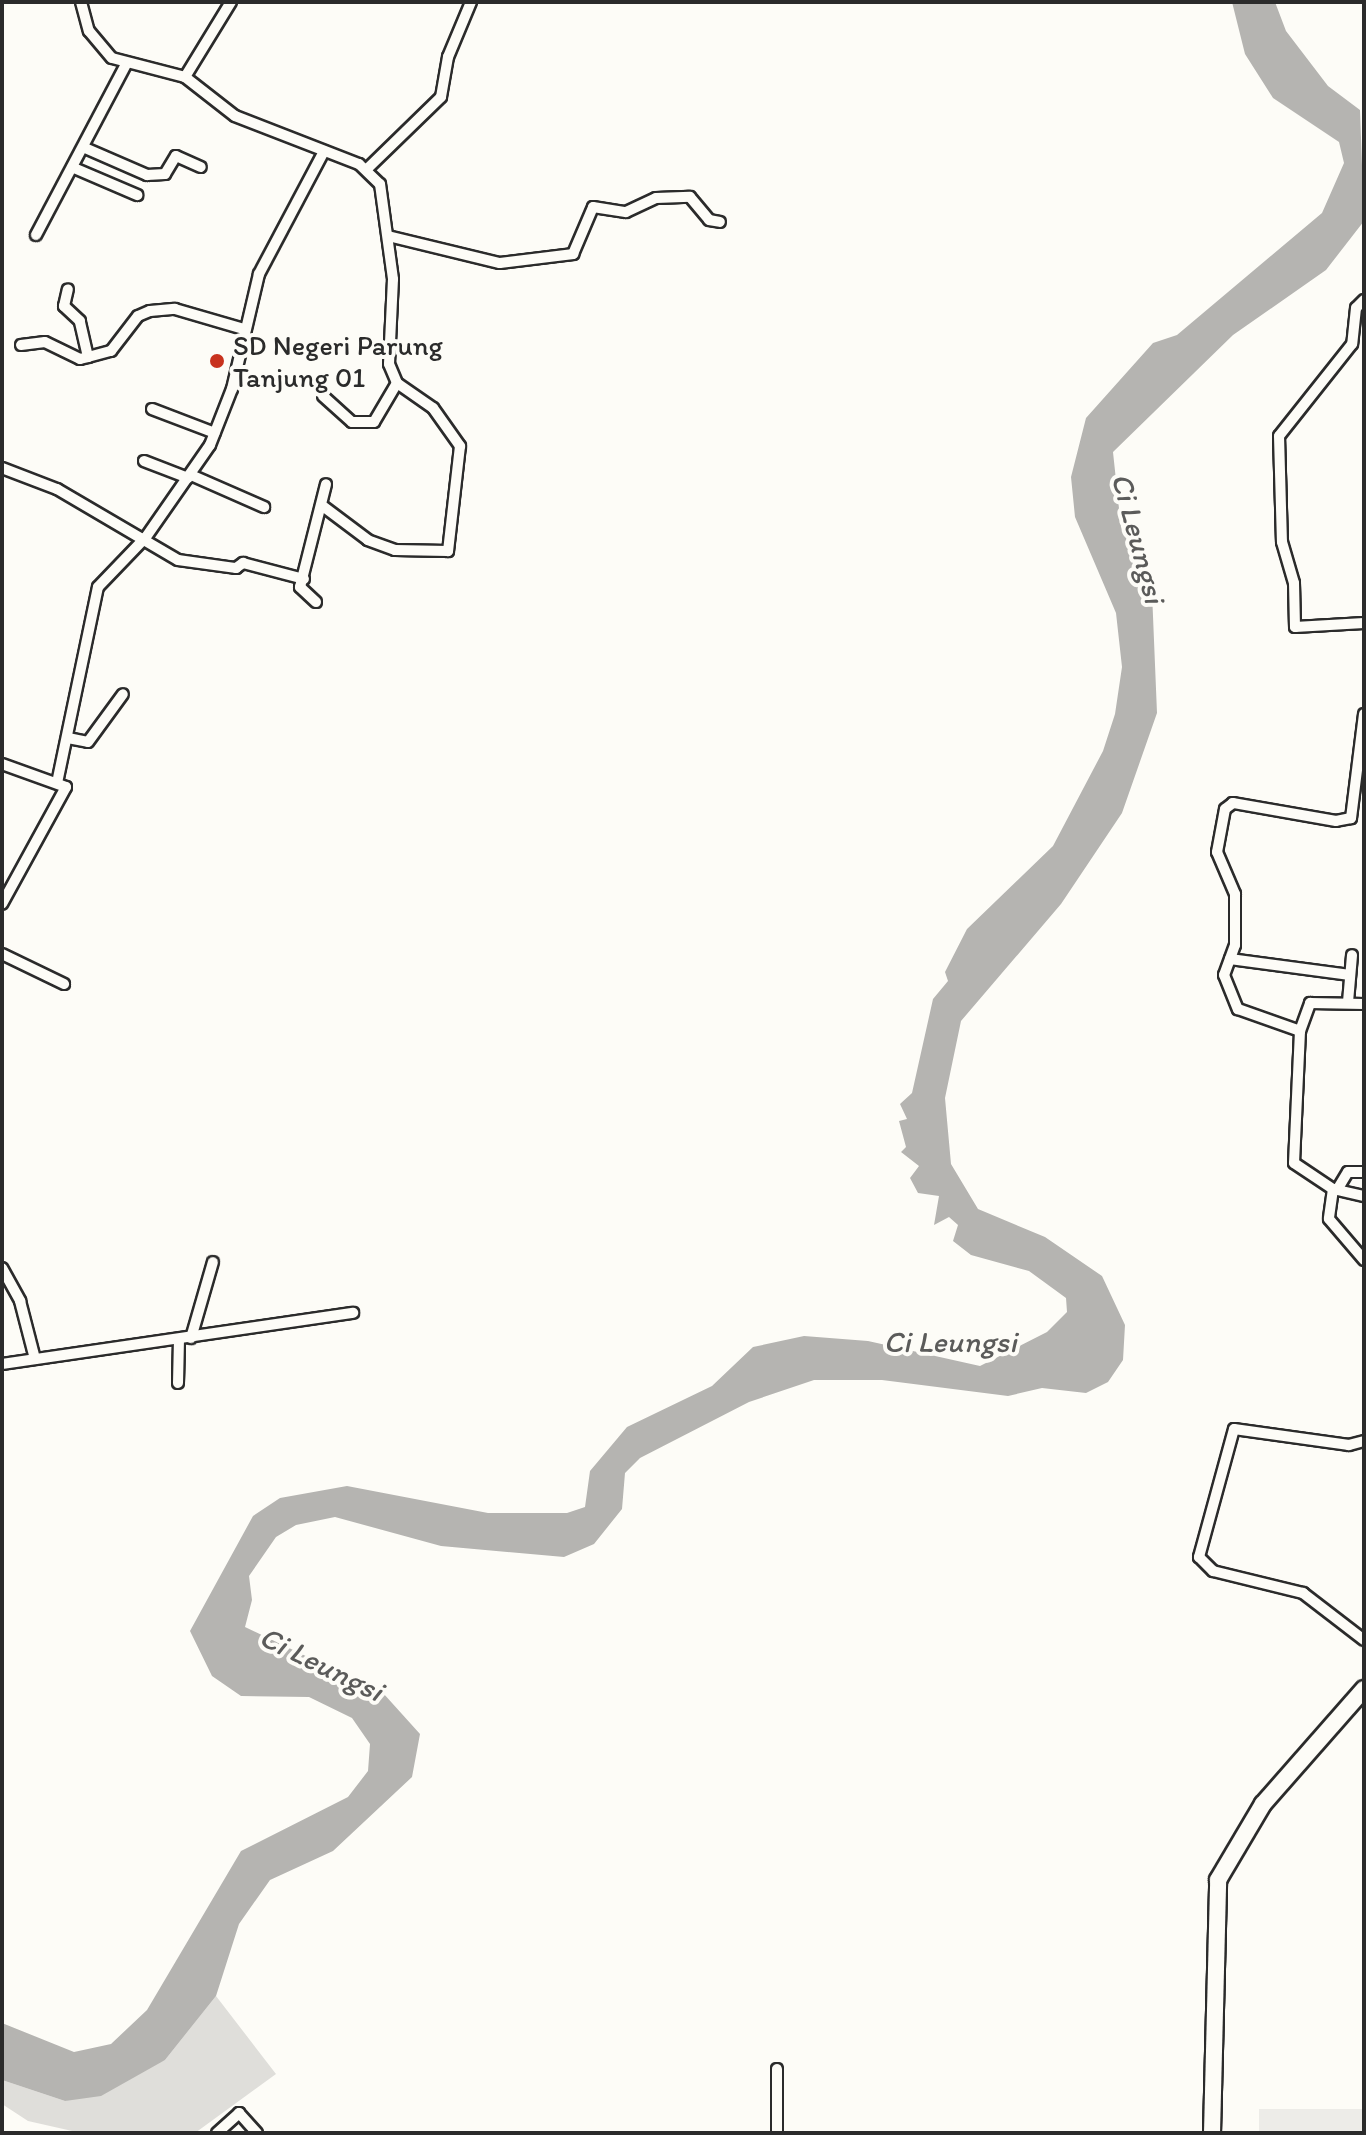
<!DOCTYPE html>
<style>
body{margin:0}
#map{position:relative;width:1366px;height:2135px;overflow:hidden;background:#fdfcf7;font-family:Itim,sans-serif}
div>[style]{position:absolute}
.built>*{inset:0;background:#edece8;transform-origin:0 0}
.green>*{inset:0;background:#dfdeda}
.water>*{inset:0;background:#b5b4b1}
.roads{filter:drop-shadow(2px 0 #2b2b2b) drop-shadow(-2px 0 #2b2b2b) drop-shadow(0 2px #2b2b2b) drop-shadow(0 -2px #2b2b2b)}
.street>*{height:10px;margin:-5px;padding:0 5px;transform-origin:5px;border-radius:5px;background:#fdfcf7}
.primary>*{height:16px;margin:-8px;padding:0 8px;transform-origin:8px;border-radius:8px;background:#fdfcf7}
.dots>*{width:22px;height:22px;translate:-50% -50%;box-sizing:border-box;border:4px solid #fdfcf7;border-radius:50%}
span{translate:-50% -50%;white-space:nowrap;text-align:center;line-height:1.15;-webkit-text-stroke:8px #fdfcf7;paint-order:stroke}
.poi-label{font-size:28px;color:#2b2b2b}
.left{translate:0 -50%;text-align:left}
.water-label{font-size:30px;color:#5b5b5a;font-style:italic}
.frame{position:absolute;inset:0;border:4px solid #2b2b2b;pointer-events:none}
</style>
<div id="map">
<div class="built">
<div style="left:1364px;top:2109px;width:24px;height:105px;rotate:90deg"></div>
</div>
<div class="green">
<div style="clip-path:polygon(216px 1996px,276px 2074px,195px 2133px,81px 2133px,28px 2121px,2px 2104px,2px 2080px,65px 2101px,165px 2060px)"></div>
</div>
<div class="water">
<div style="clip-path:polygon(1232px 2px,1275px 2px,1286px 31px,1328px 86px,1360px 110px,1364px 221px,1326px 270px,1233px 335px,1113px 452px,1121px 527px,1152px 592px,1157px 713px,1122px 813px,1061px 904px,961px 1021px,945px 1098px,951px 1164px,978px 1209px,1045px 1237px,1102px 1276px,1125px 1325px,1123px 1360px,1108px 1382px,1086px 1393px,1042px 1388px,1008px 1396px,882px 1380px,814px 1380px,749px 1402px,640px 1458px,625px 1473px,622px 1509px,594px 1544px,564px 1557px,441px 1546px,335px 1517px,296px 1525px,276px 1537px,249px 1576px,252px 1600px,245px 1627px,383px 1693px,420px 1734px,412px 1777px,333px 1851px,270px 1880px,239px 1924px,216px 1996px,165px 2060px,101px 2096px,65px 2101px,2px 2080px,2px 2023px,74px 2052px,111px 2044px,147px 2010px,241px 1851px,348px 1797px,368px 1771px,370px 1744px,352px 1718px,309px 1697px,241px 1696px,212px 1676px,190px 1631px,253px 1516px,280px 1498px,347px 1486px,488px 1513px,567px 1513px,585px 1507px,590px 1471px,627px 1427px,712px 1386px,753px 1347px,804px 1336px,868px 1341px,980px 1366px,1047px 1332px,1067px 1312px,1066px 1298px,1029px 1271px,971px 1255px,953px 1241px,958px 1225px,949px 1217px,934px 1225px,939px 1196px,918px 1193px,910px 1178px,919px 1166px,901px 1152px,906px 1147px,899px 1121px,907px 1119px,900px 1104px,912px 1093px,933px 999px,948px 981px,945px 972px,967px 929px,1053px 846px,1103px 751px,1115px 714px,1122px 667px,1116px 613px,1075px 517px,1071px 477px,1086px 418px,1153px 343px,1177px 335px,1322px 213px,1344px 163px,1339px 142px,1273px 98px,1245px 54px)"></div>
</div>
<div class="roads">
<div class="street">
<div style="left:81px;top:2px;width:30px;rotate:75deg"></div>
<div style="left:89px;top:31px;width:35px;rotate:50deg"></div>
<div style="left:112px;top:58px;width:75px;rotate:14.6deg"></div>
<div style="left:185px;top:77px;width:63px;rotate:38deg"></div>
<div style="left:235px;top:116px;width:133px;rotate:21.2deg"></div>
<div style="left:359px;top:164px;width:29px;rotate:44deg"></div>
<div style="left:380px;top:184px;width:96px;rotate:82.2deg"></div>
<div style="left:393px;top:279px;width:85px;rotate:92.7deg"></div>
<div style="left:389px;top:364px;width:21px;rotate:67deg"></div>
<div style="left:397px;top:383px;width:44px;rotate:34.8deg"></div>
<div style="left:433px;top:408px;width:47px;rotate:54.6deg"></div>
<div style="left:460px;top:446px;width:106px;rotate:96.5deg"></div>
<div style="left:448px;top:551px;width:53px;rotate:-178.9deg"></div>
<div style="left:395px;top:550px;width:29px;rotate:-160deg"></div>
<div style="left:368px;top:540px;width:55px;rotate:-143.1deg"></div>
<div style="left:185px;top:77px;width:88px;rotate:-58.5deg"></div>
<div style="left:85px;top:148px;width:68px;rotate:23.5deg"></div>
<div style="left:147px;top:175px;width:18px;rotate:-3deg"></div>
<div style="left:165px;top:174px;width:21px;rotate:-59deg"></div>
<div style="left:176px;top:156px;width:27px;rotate:24deg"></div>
<div style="left:74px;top:168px;width:69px;rotate:23.2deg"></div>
<div style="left:368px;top:168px;width:102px;rotate:-44.2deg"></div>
<div style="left:441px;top:97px;width:41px;rotate:-80.1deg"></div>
<div style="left:448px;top:57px;width:60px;rotate:-67.3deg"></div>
<div style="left:36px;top:235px;width:193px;rotate:-62.2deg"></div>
<div style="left:388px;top:236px;width:115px;rotate:13.6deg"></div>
<div style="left:500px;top:263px;width:74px;rotate:-7deg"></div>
<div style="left:573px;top:254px;width:51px;rotate:-66.9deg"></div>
<div style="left:593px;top:207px;width:33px;rotate:9deg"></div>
<div style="left:626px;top:212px;width:33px;rotate:-25deg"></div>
<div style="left:656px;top:198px;width:34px;rotate:-2deg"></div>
<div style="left:690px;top:197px;width:30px;rotate:50deg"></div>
<div style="left:709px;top:220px;width:11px;rotate:10deg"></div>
<div style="left:1364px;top:300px;width:11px;rotate:135deg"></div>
<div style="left:1356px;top:308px;width:36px;rotate:96deg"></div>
<div style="left:1352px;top:344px;width:117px;rotate:128.4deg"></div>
<div style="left:1279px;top:436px;width:106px;rotate:88.4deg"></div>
<div style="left:1282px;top:542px;width:43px;rotate:73.7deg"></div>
<div style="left:1294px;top:583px;width:44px;rotate:88.7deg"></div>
<div style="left:1295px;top:627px;width:69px;rotate:-3.3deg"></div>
<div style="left:21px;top:345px;width:24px;rotate:-7deg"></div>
<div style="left:45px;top:342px;width:39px;rotate:26deg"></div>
<div style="left:80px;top:359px;width:8px;rotate:-14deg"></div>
<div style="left:88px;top:357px;width:37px;rotate:-103deg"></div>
<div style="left:80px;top:321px;width:22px;rotate:-137deg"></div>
<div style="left:64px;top:306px;width:17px;rotate:-77deg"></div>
<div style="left:88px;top:357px;width:24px;rotate:-15deg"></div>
<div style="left:111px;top:351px;width:44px;rotate:-52.4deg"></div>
<div style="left:138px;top:316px;width:13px;rotate:-23deg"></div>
<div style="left:150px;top:311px;width:25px;rotate:-5deg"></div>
<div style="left:175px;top:309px;width:72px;rotate:16.2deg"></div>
<div style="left:323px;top:396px;width:39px;rotate:42deg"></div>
<div style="left:352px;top:422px;width:22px"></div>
<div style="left:374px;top:422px;width:45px;rotate:-59.5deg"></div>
<div style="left:152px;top:409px;width:67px;rotate:20.9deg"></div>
<div style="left:144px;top:461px;width:47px;rotate:21.1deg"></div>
<div style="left:2px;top:468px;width:59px;rotate:20.9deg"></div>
<div style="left:57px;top:489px;width:140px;rotate:30.4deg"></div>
<div style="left:178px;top:560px;width:59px;rotate:7.9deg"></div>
<div style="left:236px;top:568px;width:9px;rotate:-36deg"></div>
<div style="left:243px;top:563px;width:63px;rotate:14.7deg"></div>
<div style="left:191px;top:475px;width:80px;rotate:23.7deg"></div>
<div style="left:316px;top:602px;width:22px;rotate:-137deg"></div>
<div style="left:300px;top:587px;width:106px;rotate:-75.8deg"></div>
<div style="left:1364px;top:714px;width:105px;rotate:97.1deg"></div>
<div style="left:1351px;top:818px;width:15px;rotate:169deg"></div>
<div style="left:1336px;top:821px;width:105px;rotate:-170.1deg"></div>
<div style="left:1233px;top:803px;width:10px;rotate:143deg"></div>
<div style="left:1225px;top:809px;width:44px;rotate:100.5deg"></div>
<div style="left:1217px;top:852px;width:46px;rotate:66.8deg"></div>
<div style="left:1235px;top:894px;width:51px;rotate:90deg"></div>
<div style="left:1235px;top:945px;width:32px;rotate:110deg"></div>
<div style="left:1224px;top:975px;width:37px;rotate:68deg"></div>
<div style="left:1238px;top:1009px;width:66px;rotate:19.5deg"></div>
<div style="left:1300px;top:1031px;width:132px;rotate:92.6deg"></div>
<div style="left:1294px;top:1163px;width:47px;rotate:33.7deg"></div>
<div style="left:1333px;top:1189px;width:32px;rotate:13deg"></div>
<div style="left:68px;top:738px;width:20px;rotate:11deg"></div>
<div style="left:88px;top:742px;width:59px;rotate:-53.9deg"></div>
<div style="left:2px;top:764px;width:68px;rotate:19.8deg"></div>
<div style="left:66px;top:787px;width:133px;rotate:118.7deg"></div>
<div style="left:57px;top:783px;width:200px;rotate:-78.2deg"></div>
<div style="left:98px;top:587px;width:69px;rotate:-46.2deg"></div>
<div style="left:146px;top:537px;width:112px;rotate:-55.2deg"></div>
<div style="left:210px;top:445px;width:60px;rotate:-68.6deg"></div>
<div style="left:232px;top:389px;width:118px;rotate:-76.8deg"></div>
<div style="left:259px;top:274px;width:139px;rotate:-62.1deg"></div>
<div style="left:2px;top:954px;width:69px;rotate:25.8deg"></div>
<div style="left:1230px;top:959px;width:121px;rotate:7.6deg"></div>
<div style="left:1348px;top:1002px;width:47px;rotate:-85.1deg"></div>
<div style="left:1300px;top:1031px;width:30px;rotate:-70deg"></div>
<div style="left:1310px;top:1003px;width:54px;rotate:1.1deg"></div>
<div style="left:1333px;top:1189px;width:30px;rotate:98deg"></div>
<div style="left:1329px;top:1219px;width:54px;rotate:49.5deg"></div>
<div style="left:1337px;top:1190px;width:21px;rotate:-59deg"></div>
<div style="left:1348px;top:1172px;width:15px"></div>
<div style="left:2px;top:1268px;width:38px;rotate:61deg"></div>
<div style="left:20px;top:1301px;width:60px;rotate:75.5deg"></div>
<div style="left:191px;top:1338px;width:79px;rotate:-73.9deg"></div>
<div style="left:2px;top:1364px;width:355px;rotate:-8.3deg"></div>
<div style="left:178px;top:1383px;width:44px;rotate:-88.7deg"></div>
<div style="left:1364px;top:1441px;width:16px;rotate:165deg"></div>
<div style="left:1349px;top:1445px;width:116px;rotate:-172.1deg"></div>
<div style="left:1234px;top:1429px;width:133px;rotate:105.3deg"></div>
<div style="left:1199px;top:1557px;width:20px;rotate:45deg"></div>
<div style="left:1213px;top:1571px;width:93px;rotate:13.7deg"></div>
<div style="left:1303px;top:1593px;width:77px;rotate:37.6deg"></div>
<div style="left:217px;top:2133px;width:30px;rotate:-42deg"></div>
<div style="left:239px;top:2113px;width:27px;rotate:48deg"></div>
<div style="left:777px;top:2133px;width:64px;rotate:-90deg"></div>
</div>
<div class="primary">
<div style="left:1212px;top:2133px;width:253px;rotate:-88.6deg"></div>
<div style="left:1218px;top:1880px;width:88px;rotate:-59.4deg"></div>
<div style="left:1263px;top:1804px;width:153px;rotate:-48.7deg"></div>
</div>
</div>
<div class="dots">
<div style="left:217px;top:361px;background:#c8321e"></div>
</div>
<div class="poi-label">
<span class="left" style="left:233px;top:361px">SD Negeri Parung<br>Tanjung 01</span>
</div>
<div class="water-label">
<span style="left:1138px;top:538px;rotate:75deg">Ci Leungsi</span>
<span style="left:950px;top:1342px">Ci Leungsi</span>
<span style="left:321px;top:1664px;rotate:26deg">Ci Leungsi</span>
</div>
<div class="frame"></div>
</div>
